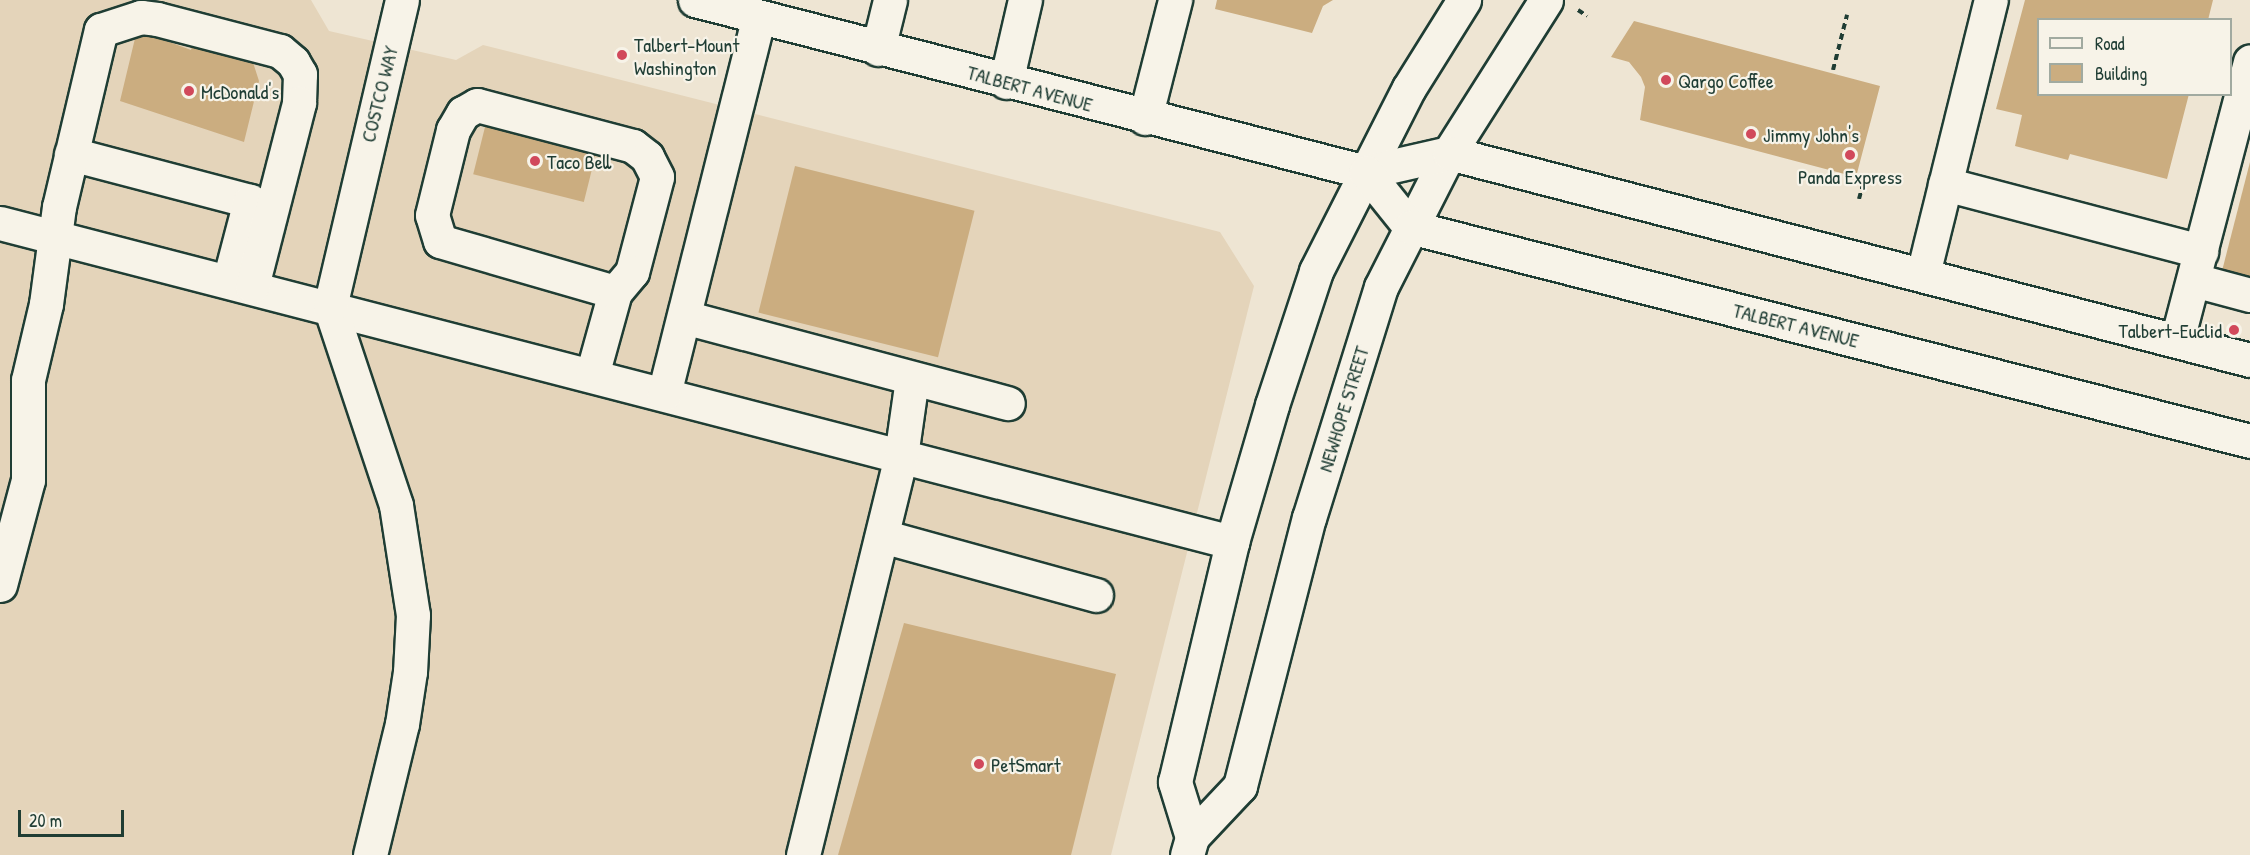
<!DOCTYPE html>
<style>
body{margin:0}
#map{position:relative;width:2250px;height:855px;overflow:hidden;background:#eee5d3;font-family:"Patrick Hand",sans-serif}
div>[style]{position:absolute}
.built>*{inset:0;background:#e4d4ba}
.building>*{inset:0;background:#cbad80;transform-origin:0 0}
.path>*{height:4px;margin-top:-2px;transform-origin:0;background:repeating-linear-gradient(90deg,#1f3d34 0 6px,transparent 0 10.5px)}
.roads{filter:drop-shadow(2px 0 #1f3d34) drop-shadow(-2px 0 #1f3d34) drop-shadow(0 2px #1f3d34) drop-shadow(0 -2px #1f3d34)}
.minor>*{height:33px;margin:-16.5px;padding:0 16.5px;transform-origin:16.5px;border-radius:16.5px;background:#f7f3e8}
.major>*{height:33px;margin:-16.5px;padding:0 16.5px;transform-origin:16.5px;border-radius:16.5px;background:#f7f3e8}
.dots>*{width:16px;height:16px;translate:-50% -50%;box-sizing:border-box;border:3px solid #f7f3e8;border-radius:50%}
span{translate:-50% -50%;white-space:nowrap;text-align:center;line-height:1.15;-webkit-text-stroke:4.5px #f7f3e8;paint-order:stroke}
.poi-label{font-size:20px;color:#1f3d34}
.left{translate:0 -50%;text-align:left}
.right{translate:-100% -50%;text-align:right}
.street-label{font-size:20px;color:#1f3d34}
.legend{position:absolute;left:2037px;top:18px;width:195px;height:78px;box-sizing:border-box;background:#f7f3e8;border:2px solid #a1aaa0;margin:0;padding:8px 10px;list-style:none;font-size:18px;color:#1f3d34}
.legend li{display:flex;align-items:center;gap:12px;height:30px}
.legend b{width:30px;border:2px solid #a1aaa0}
.scale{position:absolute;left:18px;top:810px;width:106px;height:27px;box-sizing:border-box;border:3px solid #1f3d34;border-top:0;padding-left:8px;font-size:18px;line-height:21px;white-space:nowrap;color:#1f3d34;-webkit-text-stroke:4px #f7f3e8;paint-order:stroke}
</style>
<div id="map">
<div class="built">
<div style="clip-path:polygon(0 0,311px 0,329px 31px,456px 60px,483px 45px,1220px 232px,1254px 286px,1111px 855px,0 855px)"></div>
</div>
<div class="building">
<div style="clip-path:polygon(1217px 0,1333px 0,1323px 6px,1312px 33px,1215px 9px)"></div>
<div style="clip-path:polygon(2025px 0,2213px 0,2208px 20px,2038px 20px,2038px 94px,2189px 94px,2167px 179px,2070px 154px,2068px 160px,2015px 146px,2022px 115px,1996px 109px)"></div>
<div style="clip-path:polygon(1634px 21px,1880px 86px,1856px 177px,1640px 120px,1645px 87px,1641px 77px,1629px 62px,1611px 57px)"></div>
<div style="clip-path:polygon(137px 30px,191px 50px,194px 39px,250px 53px,259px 81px,244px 142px,120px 101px)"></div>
<div style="left:487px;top:119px;width:114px;height:57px;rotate:14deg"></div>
<div style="clip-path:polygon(2250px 162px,2250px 278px,2222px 271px)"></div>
<div style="left:795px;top:166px;width:185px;height:151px;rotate:14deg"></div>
<div style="clip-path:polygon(904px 623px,1116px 674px,1071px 855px,838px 855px)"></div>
</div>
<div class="path">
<div style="left:1578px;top:10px;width:11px;rotate:34deg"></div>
<div style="left:1833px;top:70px;width:57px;rotate:-75.7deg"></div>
<div style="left:1859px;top:199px;width:16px;rotate:-75deg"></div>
</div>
<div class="roads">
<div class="minor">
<div style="left:878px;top:49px;width:50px;rotate:-76.2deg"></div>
<div style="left:1006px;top:82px;width:84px;rotate:-77deg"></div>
<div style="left:1145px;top:118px;width:122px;rotate:-75.7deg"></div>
<div style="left:71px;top:154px;width:185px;rotate:14.7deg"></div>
<div style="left:250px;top:201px;width:83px;rotate:104.7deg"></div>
<div style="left:1945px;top:184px;width:265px;rotate:14.7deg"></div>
<div style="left:0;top:223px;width:1273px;rotate:14.52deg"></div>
<div style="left:1923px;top:274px;width:282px;rotate:-76.1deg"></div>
<div style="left:2194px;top:280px;width:58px;rotate:15deg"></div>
<div style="left:684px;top:317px;width:335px;rotate:14.9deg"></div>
<div style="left:2177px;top:340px;width:288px;rotate:-75.3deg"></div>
<div style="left:592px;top:375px;width:86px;rotate:-74.5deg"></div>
<div style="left:615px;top:292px;width:182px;rotate:-163.8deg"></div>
<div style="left:440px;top:241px;width:27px;rotate:-107deg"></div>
<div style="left:432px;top:215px;width:88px;rotate:-76.1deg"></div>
<div style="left:453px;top:130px;width:20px;rotate:-60deg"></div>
<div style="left:463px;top:113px;width:16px;rotate:-30deg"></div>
<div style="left:477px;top:105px;width:161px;rotate:14.7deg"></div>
<div style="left:633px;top:146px;width:18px;rotate:38deg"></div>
<div style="left:647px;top:157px;width:22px;rotate:63deg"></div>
<div style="left:657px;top:177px;width:98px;rotate:104.7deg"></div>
<div style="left:632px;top:272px;width:26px;rotate:130deg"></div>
<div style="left:664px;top:394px;width:389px;rotate:-75.9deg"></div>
<div style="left:882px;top:536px;width:222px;rotate:15.4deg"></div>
<div style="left:0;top:585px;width:109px;rotate:-75.1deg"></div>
<div style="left:28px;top:480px;width:100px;rotate:-90deg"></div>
<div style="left:28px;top:380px;width:78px;rotate:-76.7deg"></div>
<div style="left:46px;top:304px;width:98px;rotate:-82.4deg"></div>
<div style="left:59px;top:207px;width:182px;rotate:-76.7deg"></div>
<div style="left:101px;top:30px;width:42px;rotate:-18deg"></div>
<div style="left:141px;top:17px;width:16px;rotate:7deg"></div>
<div style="left:157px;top:19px;width:127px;rotate:14.6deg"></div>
<div style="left:280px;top:51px;width:17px;rotate:40deg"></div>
<div style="left:293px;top:62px;width:14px;rotate:60deg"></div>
<div style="left:300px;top:74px;width:29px;rotate:92deg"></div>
<div style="left:299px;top:103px;width:189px;rotate:104.4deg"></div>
<div style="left:1192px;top:837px;width:58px;rotate:-107.2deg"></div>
<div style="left:1175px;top:782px;width:247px;rotate:-76.6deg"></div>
<div style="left:1232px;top:542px;width:143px;rotate:-73.7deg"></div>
<div style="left:1272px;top:405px;width:141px;rotate:-71.8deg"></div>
<div style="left:1316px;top:271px;width:205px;rotate:-63.1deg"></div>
<div style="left:1409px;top:88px;width:104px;rotate:-58deg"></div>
<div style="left:370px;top:855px;width:135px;rotate:-76.3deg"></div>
<div style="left:402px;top:724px;width:53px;rotate:-81.3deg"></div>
<div style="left:410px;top:672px;width:57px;rotate:-87deg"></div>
<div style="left:413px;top:615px;width:111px;rotate:-98.8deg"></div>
<div style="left:396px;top:505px;width:209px;rotate:-108.4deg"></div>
<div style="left:330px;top:307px;width:315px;rotate:-76.8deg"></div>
<div style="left:803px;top:855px;width:411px;rotate:-76.2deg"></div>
<div style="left:901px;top:456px;width:78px;rotate:-81.9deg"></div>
<div style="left:1187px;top:855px;width:19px;rotate:-74deg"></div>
<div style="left:1192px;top:837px;width:70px;rotate:-46.7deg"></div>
<div style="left:1240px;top:786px;width:277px;rotate:-75.6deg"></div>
<div style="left:1309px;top:518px;width:242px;rotate:-72.7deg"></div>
<div style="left:1381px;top:287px;width:150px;rotate:-63.1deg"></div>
<div style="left:1449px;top:153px;width:181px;rotate:-57.6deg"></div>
</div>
<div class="major">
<div style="left:695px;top:0;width:693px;rotate:14.38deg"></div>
<div style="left:1366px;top:172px;width:85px;rotate:-12.9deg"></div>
<div style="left:1449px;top:153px;width:827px;rotate:14.49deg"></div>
<div style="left:1366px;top:172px;width:70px;rotate:51.3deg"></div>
<div style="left:1410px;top:227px;width:867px;rotate:14.29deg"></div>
</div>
</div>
<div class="dots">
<div style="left:622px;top:55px;background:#d1495b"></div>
<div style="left:1666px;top:80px;background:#d1495b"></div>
<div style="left:189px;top:91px;background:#d1495b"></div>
<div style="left:1751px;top:134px;background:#d1495b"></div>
<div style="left:1850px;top:155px;background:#d1495b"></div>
<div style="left:535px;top:161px;background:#d1495b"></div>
<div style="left:2234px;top:330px;background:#d1495b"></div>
<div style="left:979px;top:764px;background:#d1495b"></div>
</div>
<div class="poi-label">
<span class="left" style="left:634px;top:56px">Talbert-Mount<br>Washington</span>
<span class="left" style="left:1678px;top:80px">Qargo Coffee</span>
<span class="left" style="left:201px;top:91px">McDonald's</span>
<span class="left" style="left:1763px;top:134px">Jimmy John's</span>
<span class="left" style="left:547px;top:161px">Taco Bell</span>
<span style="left:1850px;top:176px">Panda Express</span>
<span class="right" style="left:2222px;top:330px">Talbert-Euclid</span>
<span class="left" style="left:991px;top:764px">PetSmart</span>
</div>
<div class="street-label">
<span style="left:1030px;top:88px;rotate:15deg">TALBERT AVENUE</span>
<span style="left:379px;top:94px;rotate:-76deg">COSTCO WAY</span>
<span style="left:1796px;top:325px;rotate:14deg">TALBERT AVENUE</span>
<span style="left:1343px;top:409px;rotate:-73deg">NEWHOPE STREET</span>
</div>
<ul class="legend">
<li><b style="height:8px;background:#f7f3e8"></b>Road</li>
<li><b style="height:16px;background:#cbad80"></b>Building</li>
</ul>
<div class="scale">20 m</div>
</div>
